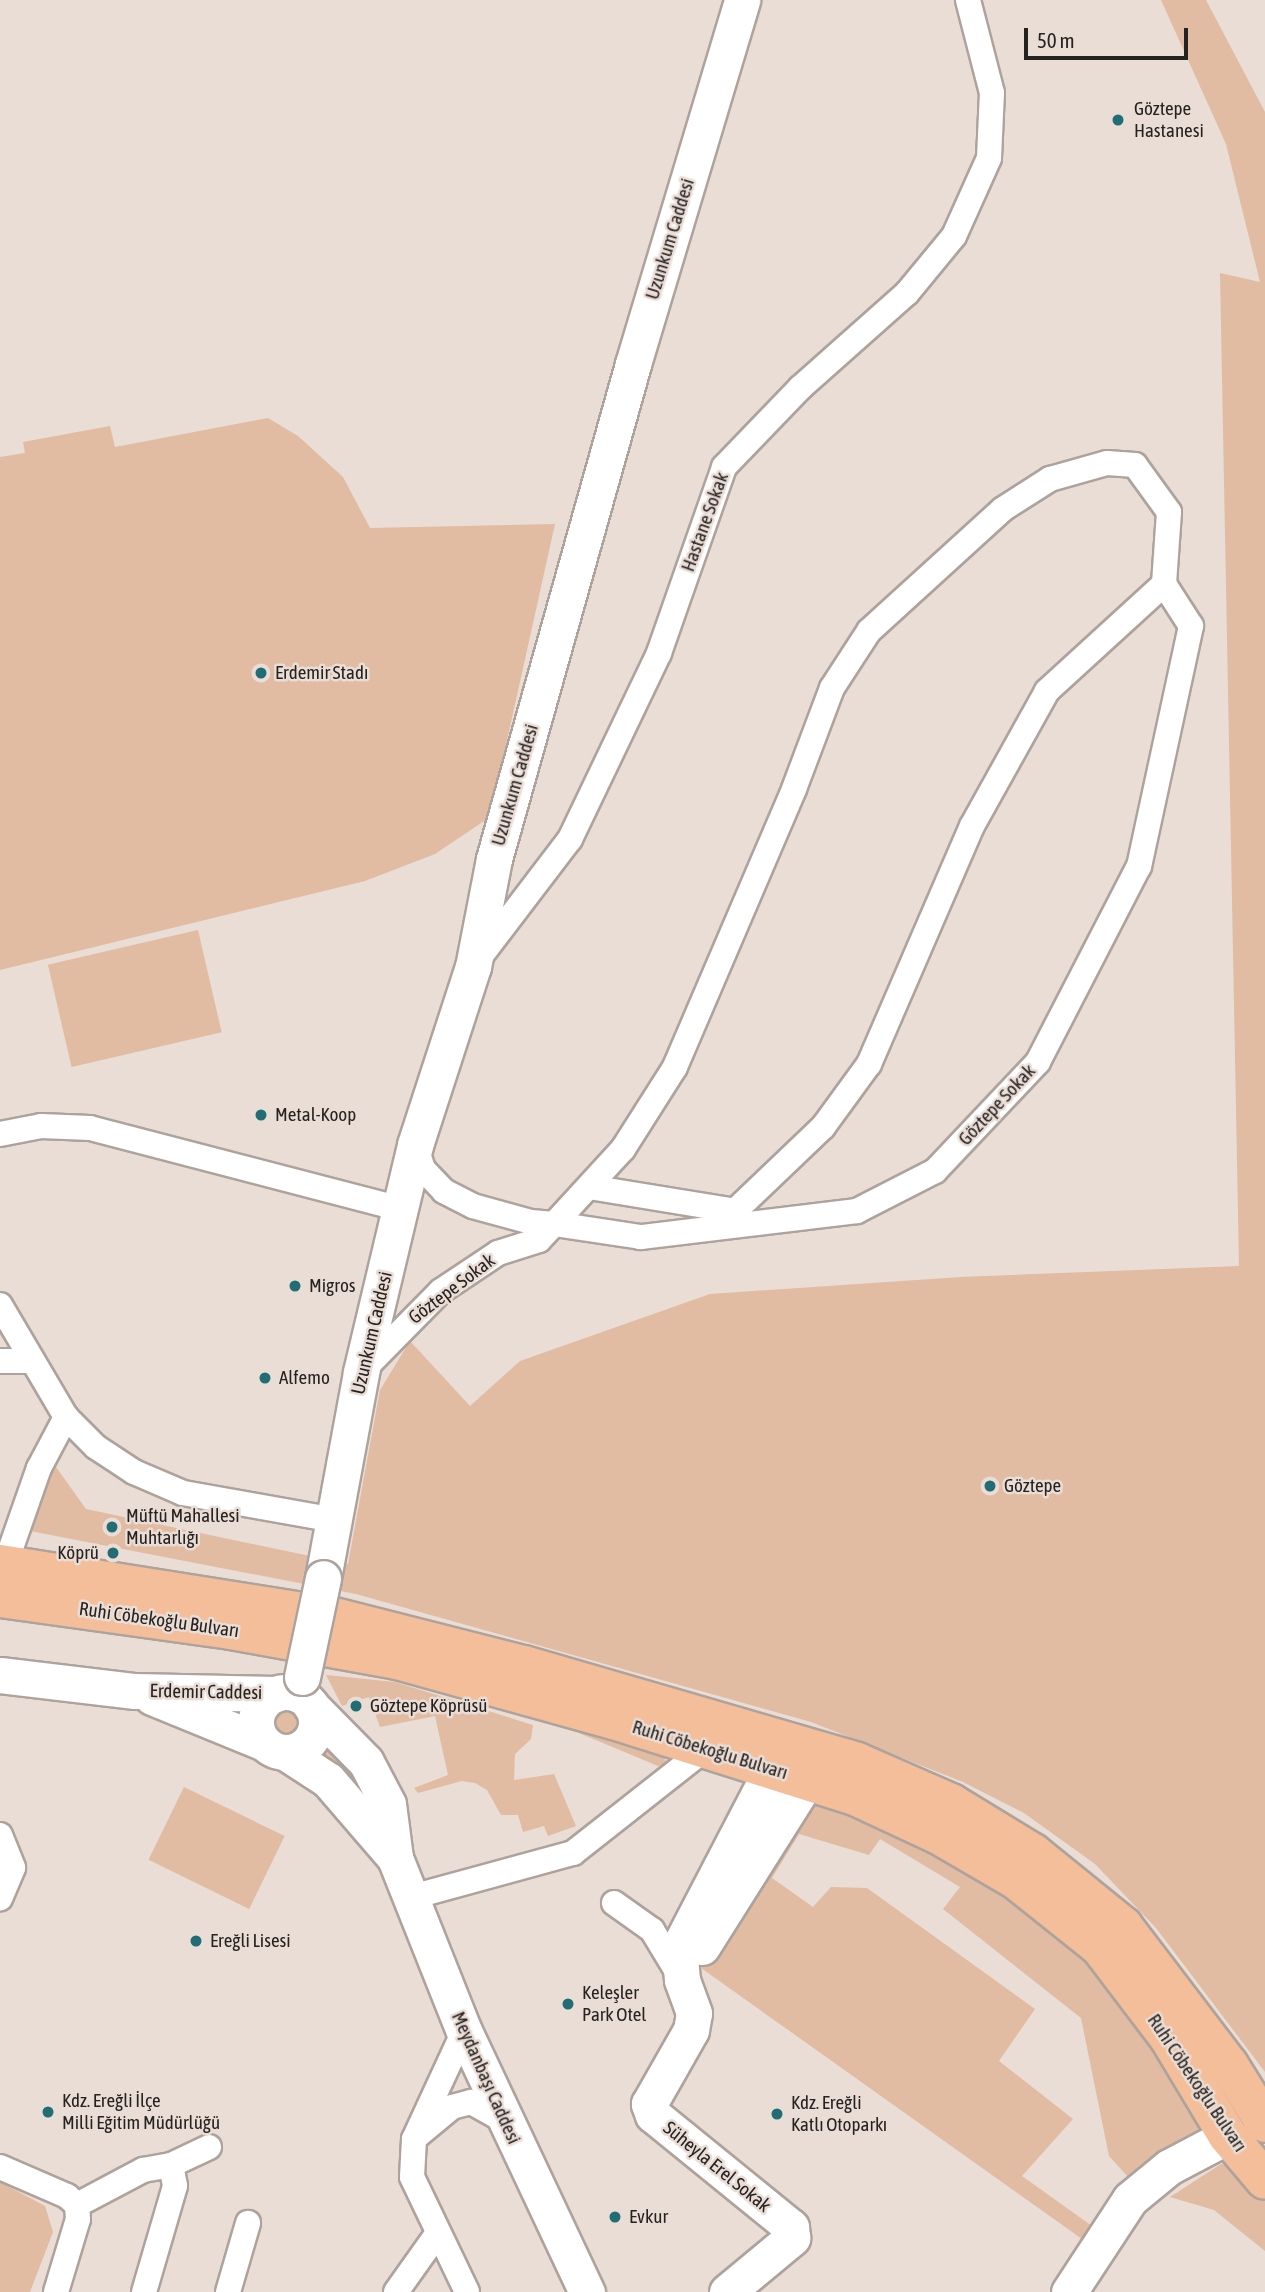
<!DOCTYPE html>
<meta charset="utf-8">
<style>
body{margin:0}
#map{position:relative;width:1265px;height:2292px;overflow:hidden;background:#e9ddd6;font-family:"Asap Condensed",sans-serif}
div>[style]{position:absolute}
.green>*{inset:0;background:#e1bba2;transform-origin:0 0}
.round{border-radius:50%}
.roads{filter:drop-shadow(2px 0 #aea39c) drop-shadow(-2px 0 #aea39c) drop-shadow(0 2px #aea39c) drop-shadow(0 -2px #aea39c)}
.street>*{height:24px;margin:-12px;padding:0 12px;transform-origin:12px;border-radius:12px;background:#fff}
.secondary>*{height:35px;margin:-17.5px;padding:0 17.5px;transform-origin:17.5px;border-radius:17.5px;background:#fff}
.secondary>.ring{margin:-17.5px;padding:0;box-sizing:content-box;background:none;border:35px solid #fff;border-radius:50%}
.primary>*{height:38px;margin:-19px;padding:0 19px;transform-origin:19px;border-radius:19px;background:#f3be99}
.bridges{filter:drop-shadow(2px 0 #aea39c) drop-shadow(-2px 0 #aea39c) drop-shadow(0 2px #aea39c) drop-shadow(0 -2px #aea39c)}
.secondary-bridge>*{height:35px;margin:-17.5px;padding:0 17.5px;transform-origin:17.5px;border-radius:17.5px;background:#fff}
.dots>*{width:19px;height:19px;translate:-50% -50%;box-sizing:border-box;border:4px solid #e9ddd6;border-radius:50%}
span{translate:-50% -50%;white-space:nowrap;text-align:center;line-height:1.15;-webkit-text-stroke:5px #e9ddd6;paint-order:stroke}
.poi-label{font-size:19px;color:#26221f}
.left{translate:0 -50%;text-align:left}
.right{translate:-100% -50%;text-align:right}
.street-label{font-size:19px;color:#26221f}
.scale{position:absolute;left:1024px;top:28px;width:164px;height:32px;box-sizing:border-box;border:4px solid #26221f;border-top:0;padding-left:9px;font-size:21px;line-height:24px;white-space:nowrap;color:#26221f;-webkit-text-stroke:5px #e9ddd6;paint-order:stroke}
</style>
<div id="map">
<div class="green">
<div style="clip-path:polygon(1161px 0,1206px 0,1265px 112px,1265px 2072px,1156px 1928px,1095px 1864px,1024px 1813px,963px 1782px,811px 1722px,356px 1594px,30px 1531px,51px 1460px,86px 1509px,348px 1564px,380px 1390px,410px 1341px,470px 1406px,520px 1361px,710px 1294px,961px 1277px,1239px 1266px,1220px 273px,1260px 282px,1226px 144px)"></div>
<div style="clip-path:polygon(268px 418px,298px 436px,343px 477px,370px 528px,555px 524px,490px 817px,435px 854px,365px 881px,0 970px,0 457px,25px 453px,23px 442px,110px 426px,115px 447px)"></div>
<div style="left:198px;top:930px;width:105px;height:154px;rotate:77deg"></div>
<div style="clip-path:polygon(326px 1675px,395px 1682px,533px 1725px,531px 1739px,515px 1754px,514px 1780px,554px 1774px,576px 1826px,548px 1836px,544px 1826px,523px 1832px,518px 1815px,501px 1815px,487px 1790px,475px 1783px,462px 1781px,418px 1793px,414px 1788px,448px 1775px,435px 1716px,380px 1727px,369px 1697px,342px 1706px)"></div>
<div class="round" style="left:274px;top:1710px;width:24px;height:24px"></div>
<div style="clip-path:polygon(567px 1728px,660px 1751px,667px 1763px,658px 1766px)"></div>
<div style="clip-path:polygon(324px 1731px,345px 1753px,382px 1832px,310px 1754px)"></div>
<div style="left:184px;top:1787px;width:112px;height:81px;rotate:26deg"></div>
<div style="clip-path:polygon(805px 1798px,968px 1868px,1085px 1962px,1153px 2041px,1211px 2129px,1129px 2178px,1109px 2156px,1081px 2018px,943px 1909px,960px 1887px,880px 1839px,869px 1855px,799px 1834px,772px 1878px,813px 1907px,831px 1887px,867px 1888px,1035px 2009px,999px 2061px,1073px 2119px,1022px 2176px,1092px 2226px,1082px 2239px,701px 1968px)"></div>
<div style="clip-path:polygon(1221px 2164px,1247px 2169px,1265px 2191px,1265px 2251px,1214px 2210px,1170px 2197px)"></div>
<div style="clip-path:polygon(0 2182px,45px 2206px,53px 2232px,30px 2292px,0 2292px)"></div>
</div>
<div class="roads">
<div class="street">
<div style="left:477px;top:961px;width:153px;rotate:-52.7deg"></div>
<div style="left:570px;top:839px;width:206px;rotate:-64.4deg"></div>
<div style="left:659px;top:653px;width:197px;rotate:-70.7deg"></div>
<div style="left:724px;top:467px;width:110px;rotate:-46.1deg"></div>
<div style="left:800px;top:388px;width:143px;rotate:-41.6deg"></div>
<div style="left:907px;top:293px;width:74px;rotate:-50.5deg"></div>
<div style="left:954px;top:236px;width:85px;rotate:-65.8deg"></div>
<div style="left:989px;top:158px;width:65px;rotate:-87.4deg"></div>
<div style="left:992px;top:93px;width:96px;rotate:-104.5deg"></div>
<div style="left:0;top:1134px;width:42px;rotate:-11deg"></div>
<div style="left:41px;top:1126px;width:49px;rotate:2.3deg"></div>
<div style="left:90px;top:1128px;width:321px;rotate:14.6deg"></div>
<div style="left:589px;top:1187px;width:148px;rotate:9.3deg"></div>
<div style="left:735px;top:1211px;width:122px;rotate:-43.7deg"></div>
<div style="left:823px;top:1127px;width:78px;rotate:-53.9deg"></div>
<div style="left:869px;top:1064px;width:259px;rotate:-66.6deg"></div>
<div style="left:972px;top:826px;width:154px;rotate:-60.9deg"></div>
<div style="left:1047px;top:691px;width:159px;rotate:-42.4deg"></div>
<div style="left:0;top:1305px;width:130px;rotate:59.5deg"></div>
<div style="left:66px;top:1417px;width:42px;rotate:45deg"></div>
<div style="left:96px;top:1447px;width:45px;rotate:33.3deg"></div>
<div style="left:134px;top:1472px;width:53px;rotate:23.2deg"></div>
<div style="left:183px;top:1493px;width:153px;rotate:10.1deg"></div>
<div style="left:0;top:1361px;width:31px"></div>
<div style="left:364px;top:1369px;width:110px;rotate:-45.4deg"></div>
<div style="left:441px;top:1291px;width:69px;rotate:-33.7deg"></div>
<div style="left:498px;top:1253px;width:43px;rotate:-17.6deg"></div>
<div style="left:539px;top:1240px;width:22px;rotate:-47deg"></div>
<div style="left:554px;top:1224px;width:102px;rotate:-47.4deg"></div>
<div style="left:623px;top:1149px;width:97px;rotate:-57.6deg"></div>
<div style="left:675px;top:1067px;width:302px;rotate:-66.8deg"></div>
<div style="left:794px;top:789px;width:108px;rotate:-69.4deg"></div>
<div style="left:832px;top:688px;width:68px;rotate:-57deg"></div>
<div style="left:869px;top:631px;width:181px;rotate:-42.3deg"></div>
<div style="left:1003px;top:509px;width:56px;rotate:-32.6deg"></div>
<div style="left:1050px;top:479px;width:59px;rotate:-15.7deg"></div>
<div style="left:1107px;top:463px;width:28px;rotate:4deg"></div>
<div style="left:1135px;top:465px;width:58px;rotate:54.1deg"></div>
<div style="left:1169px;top:512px;width:72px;rotate:94deg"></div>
<div style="left:1164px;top:584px;width:50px;rotate:57.3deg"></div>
<div style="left:1191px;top:626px;width:246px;rotate:102.2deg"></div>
<div style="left:1139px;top:866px;width:220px;rotate:117.3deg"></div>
<div style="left:1038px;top:1062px;width:150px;rotate:133.4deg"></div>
<div style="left:935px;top:1171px;width:88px;rotate:152.9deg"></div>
<div style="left:857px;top:1211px;width:218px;rotate:173.1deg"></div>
<div style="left:641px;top:1237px;width:88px;rotate:-171.5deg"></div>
<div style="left:554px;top:1224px;width:23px;rotate:-175deg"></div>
<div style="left:531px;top:1222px;width:60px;rotate:-164.6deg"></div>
<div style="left:473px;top:1206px;width:33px;rotate:-153deg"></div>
<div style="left:444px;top:1191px;width:30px;rotate:-134deg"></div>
<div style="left:423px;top:1169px;width:25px;rotate:-108deg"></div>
<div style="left:5px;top:1565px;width:103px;rotate:-70.7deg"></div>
<div style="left:39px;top:1468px;width:58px;rotate:-62.1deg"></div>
<div style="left:0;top:1835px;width:35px;rotate:68deg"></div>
<div style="left:13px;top:1868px;width:33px;rotate:113deg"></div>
<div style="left:412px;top:1897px;width:167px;rotate:-15.3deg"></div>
<div style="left:573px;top:1853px;width:168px;rotate:-38.2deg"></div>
<div style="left:614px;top:1903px;width:47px;rotate:35.4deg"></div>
<div style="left:652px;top:1930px;width:50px;rotate:58.8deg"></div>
<div style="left:464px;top:2031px;width:119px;rotate:114.8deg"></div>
<div style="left:414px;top:2139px;width:38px;rotate:93deg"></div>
<div style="left:412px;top:2177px;width:127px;rotate:64.4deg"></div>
<div style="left:417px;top:2136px;width:45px;rotate:-39.6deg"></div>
<div style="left:452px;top:2107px;width:20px;rotate:-15deg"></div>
<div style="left:471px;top:2102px;width:39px;rotate:29deg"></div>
<div style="left:171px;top:2165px;width:42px;rotate:-25.3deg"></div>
<div style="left:0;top:2167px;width:73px;rotate:23.4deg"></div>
<div style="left:67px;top:2196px;width:13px;rotate:42deg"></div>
<div style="left:77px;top:2205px;width:14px;rotate:86deg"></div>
<div style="left:78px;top:2219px;width:76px;rotate:106.8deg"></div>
<div style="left:77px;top:2205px;width:75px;rotate:-27.9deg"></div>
<div style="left:143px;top:2170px;width:28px;rotate:-10deg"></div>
<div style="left:171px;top:2165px;width:21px;rotate:79deg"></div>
<div style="left:175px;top:2186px;width:110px;rotate:106.3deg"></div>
<div style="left:228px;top:2292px;width:72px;rotate:-73.8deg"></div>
<div style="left:396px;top:2292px;width:72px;rotate:-54.6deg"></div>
</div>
<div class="secondary">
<div style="left:323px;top:1578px;width:209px;rotate:-79.5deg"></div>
<div style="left:361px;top:1372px;width:233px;rotate:-76.6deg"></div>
<div style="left:415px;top:1145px;width:187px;rotate:-72deg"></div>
<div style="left:473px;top:967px;width:110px;rotate:-79deg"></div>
<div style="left:494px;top:859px;width:514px;rotate:-74.31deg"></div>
<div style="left:633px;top:364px;width:380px;rotate:-73.3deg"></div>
<div style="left:0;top:1675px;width:136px;rotate:6.8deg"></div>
<div style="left:135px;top:1691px;width:141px;rotate:1.2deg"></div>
<div class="ring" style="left:256px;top:1692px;width:25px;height:25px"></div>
<div style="left:152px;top:1697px;width:121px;rotate:22.3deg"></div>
<div style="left:311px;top:1706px;width:78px;rotate:45.5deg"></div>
<div style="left:366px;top:1762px;width:47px;rotate:62.4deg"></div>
<div style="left:388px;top:1804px;width:54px;rotate:82.6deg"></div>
<div style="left:395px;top:1858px;width:186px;rotate:68.3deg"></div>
<div style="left:464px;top:2031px;width:289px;rotate:64.8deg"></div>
<div style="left:285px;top:1752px;width:51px;rotate:33.1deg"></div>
<div style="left:328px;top:1780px;width:103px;rotate:49.3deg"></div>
<div style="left:702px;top:1947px;width:197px;rotate:-57.8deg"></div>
<div style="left:727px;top:2292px;width:85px;rotate:-39.7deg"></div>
<div style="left:792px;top:2238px;width:11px;rotate:-95deg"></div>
<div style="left:791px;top:2227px;width:178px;rotate:-140.9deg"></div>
<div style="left:653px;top:2115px;width:12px;rotate:-110deg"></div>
<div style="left:649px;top:2104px;width:85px;rotate:-60.4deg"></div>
<div style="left:691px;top:2030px;width:17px;rotate:-80deg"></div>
<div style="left:694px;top:2013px;width:35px;rotate:-110deg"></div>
<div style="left:682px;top:1980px;width:33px;rotate:-95deg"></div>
<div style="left:679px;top:1947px;width:199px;rotate:-62.5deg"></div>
<div style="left:1069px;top:2292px;width:111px;rotate:-56.7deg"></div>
<div style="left:1130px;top:2199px;width:50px;rotate:-39.4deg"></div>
<div style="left:1169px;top:2167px;width:67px;rotate:-27.7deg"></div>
</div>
<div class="primary">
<div style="left:0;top:1564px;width:334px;rotate:9deg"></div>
<div style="left:330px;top:1616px;width:200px;rotate:14.2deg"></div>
<div style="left:524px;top:1665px;width:347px;rotate:16.2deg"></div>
<div style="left:857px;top:1762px;width:103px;rotate:23.6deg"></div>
<div style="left:951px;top:1803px;width:96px;rotate:31.4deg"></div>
<div style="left:1033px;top:1853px;width:116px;rotate:39deg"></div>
<div style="left:1123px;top:1926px;width:175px;rotate:52.7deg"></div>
<div style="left:1229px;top:2065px;width:68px;rotate:58.2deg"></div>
<div style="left:0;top:1598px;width:233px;rotate:7.9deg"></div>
<div style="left:231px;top:1630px;width:169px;rotate:10.2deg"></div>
<div style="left:397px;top:1660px;width:225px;rotate:15.5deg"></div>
<div style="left:614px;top:1720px;width:253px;rotate:17.5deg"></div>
<div style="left:855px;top:1796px;width:93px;rotate:24.9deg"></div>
<div style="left:939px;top:1835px;width:89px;rotate:30.3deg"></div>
<div style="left:1016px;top:1880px;width:107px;rotate:38.6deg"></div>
<div style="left:1100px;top:1947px;width:114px;rotate:52.8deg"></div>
<div style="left:1169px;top:2038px;width:114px;rotate:59deg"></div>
<div style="left:1228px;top:2136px;width:57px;rotate:49.9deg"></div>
</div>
</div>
<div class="bridges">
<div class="secondary-bridge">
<div style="left:302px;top:1677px;width:101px;rotate:-78deg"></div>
</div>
</div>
<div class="dots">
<div style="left:1118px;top:120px;background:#226d75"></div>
<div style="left:261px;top:673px;background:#226d75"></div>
<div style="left:261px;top:1115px;background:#226d75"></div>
<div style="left:295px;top:1286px;background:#226d75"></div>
<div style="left:265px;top:1378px;background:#226d75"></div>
<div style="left:990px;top:1486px;background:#226d75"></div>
<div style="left:112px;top:1527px;background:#226d75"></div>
<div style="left:113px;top:1553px;background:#226d75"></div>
<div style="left:356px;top:1706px;background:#226d75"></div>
<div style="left:196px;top:1941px;background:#226d75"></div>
<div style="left:568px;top:2004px;background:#226d75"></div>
<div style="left:48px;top:2112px;background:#226d75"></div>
<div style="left:777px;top:2114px;background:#226d75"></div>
<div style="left:615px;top:2217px;background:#226d75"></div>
</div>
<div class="poi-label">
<span class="left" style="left:1134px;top:120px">Göztepe<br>Hastanesi</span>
<span class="left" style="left:275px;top:673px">Erdemir Stadı</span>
<span class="left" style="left:275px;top:1115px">Metal-Koop</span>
<span class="left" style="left:309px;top:1286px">Migros</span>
<span class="left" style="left:279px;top:1378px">Alfemo</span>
<span class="left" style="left:1004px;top:1486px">Göztepe</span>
<span class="left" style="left:126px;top:1527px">Müftü Mahallesi<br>Muhtarlığı</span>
<span class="right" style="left:99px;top:1553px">Köprü</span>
<span class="left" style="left:370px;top:1706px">Göztepe Köprüsü</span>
<span class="left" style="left:210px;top:1941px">Ereğli Lisesi</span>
<span class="left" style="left:582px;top:2004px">Keleşler<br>Park Otel</span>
<span class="left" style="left:62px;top:2112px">Kdz. Ereğli İlçe<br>Milli Eğitim Müdürlüğü</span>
<span class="left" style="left:791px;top:2114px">Kdz. Ereğli<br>Katlı Otoparkı</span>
<span class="left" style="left:629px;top:2217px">Evkur</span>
</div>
<div class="street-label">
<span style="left:670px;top:239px;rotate:-73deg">Uzunkum Caddesi</span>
<span style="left:705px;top:522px;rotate:-70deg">Hastane Sokak</span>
<span style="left:515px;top:785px;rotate:-74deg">Uzunkum Caddesi</span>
<span style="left:997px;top:1105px;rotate:-47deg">Göztepe Sokak</span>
<span style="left:452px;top:1289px;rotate:-37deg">Göztepe Sokak</span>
<span style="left:372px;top:1333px;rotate:-77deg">Uzunkum Caddesi</span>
<span style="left:159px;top:1620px;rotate:8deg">Ruhi Cöbekoğlu Bulvarı</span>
<span style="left:206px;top:1692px;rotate:1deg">Erdemir Caddesi</span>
<span style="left:710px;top:1750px;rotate:17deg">Ruhi Cöbekoğlu Bulvarı</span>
<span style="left:486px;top:2078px;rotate:66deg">Meydanbaşı Caddesi</span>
<span style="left:1197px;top:2083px;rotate:56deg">Ruhi Cöbekoğlu Bulvarı</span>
<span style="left:717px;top:2167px;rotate:39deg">Süheyla Erel Sokak</span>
</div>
<div class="scale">50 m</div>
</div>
